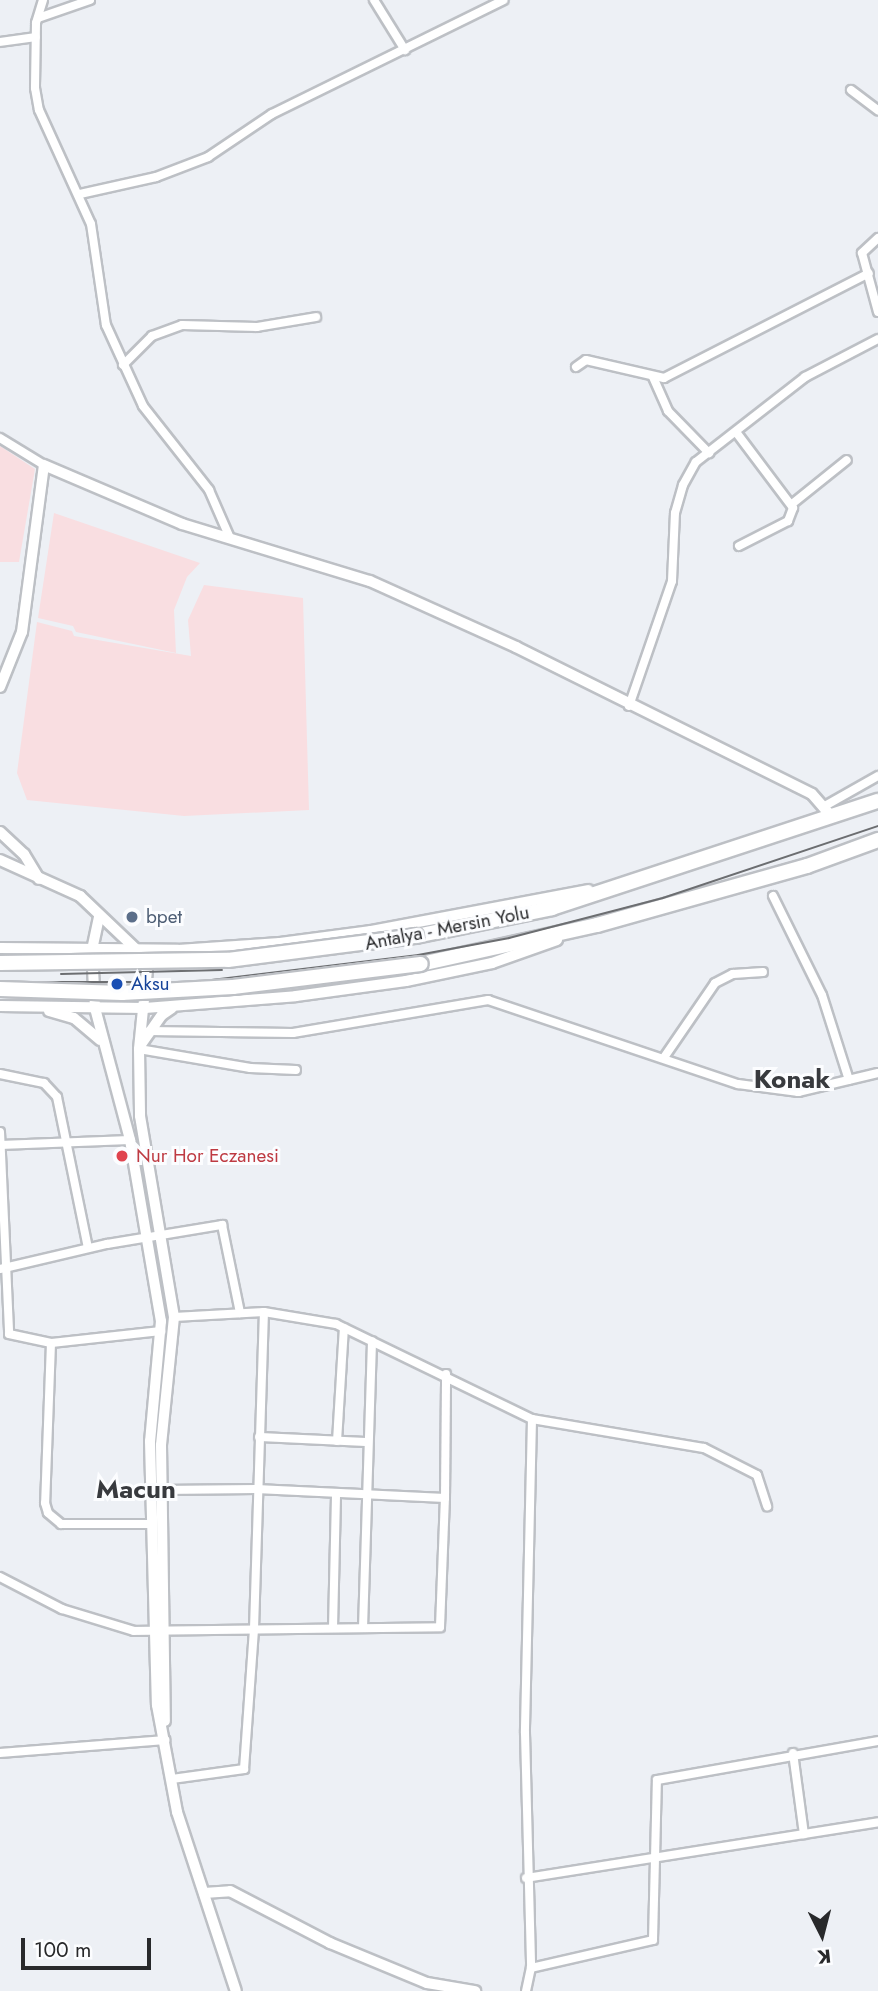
<!DOCTYPE html>
<style>
body{margin:0}
#map{position:relative;width:878px;height:1991px;overflow:hidden;background:#edf0f5;font-family:Jost,sans-serif}
div>[style]{position:absolute}
.education>*{inset:0;background:#f9dee1}
.roads{filter:drop-shadow(2px 0 #bdc0c5) drop-shadow(-2px 0 #bdc0c5) drop-shadow(0 2px #bdc0c5) drop-shadow(0 -2px #bdc0c5)}
.street>*{height:8px;margin:-4px;padding:0 4px;transform-origin:4px;border-radius:4px;background:#fff}
.secondary>*{height:10px;margin:-5px;padding:0 5px;transform-origin:5px;border-radius:5px;background:#fff}
.highway>*{height:14px;margin:-7px;padding:0 7px;transform-origin:7px;border-radius:7px;background:#fff}
.tram>*{height:2px;margin:-1px;padding:0 1px;transform-origin:1px;border-radius:1px;background:#6c6e71}
.bridges{filter:drop-shadow(2px 0 #bdc0c5) drop-shadow(-2px 0 #bdc0c5) drop-shadow(0 2px #bdc0c5) drop-shadow(0 -2px #bdc0c5)}
.highway-bridge>*{height:14px;margin:-7px;padding:0 7px;transform-origin:7px;border-radius:7px;background:#fff}
.dots>*{width:19px;height:19px;translate:-50% -50%;box-sizing:border-box;border:4px solid #fcfdff;border-radius:50%}
span{translate:-50% -50%;white-space:nowrap;text-align:center;line-height:1.15;-webkit-text-stroke:6px #fcfdff;paint-order:stroke}
.service-label{font-size:19px;color:#4e5e75}
.left{translate:0 -50%;text-align:left}
.street-label{font-size:19px;color:#28292b}
.transit-label{font-size:19px;color:#164399}
.health-label{font-size:19px;color:#be3a42}
.district-label{font-size:26px;color:#383a3e;font-weight:700}
.north{position:absolute;left:787px;top:1900px;width:70px;height:70px;-webkit-text-stroke:5px #fcfdff;paint-order:stroke;rotate:174deg;font-size:19px;font-weight:700;line-height:28px;text-align:center;color:#28292b}
.north::after{content:'';display:block;margin:auto;width:24px;height:32px;background:#28292b;clip-path:polygon(50% 0,100% 100%,50% 72%,0 100%)}
.scale{position:absolute;left:21px;top:1938px;width:130px;height:32px;box-sizing:border-box;border:4px solid #28292b;border-top:0;padding-left:9px;font-size:21px;line-height:24px;white-space:nowrap;color:#28292b;-webkit-text-stroke:5px #fcfdff;paint-order:stroke}
</style>
<div id="map">
<div class="education">
<div style="clip-path:polygon(0 446px,35px 469px,19px 562px,0 562px)"></div>
<div style="clip-path:polygon(54px 513px,200px 563px,187px 577px,174px 610px,176px 653px,76px 632px,73px 626px,38px 618px)"></div>
<div style="clip-path:polygon(204px 585px,303px 598px,309px 810px,184px 816px,27px 800px,17px 773px,37px 622px,72px 631px,74px 636px,191px 656px,188px 620px)"></div>
</div>
<div class="roads">
<div class="street">
<div style="left:43px;top:0;width:24px;rotate:107deg"></div>
<div style="left:36px;top:23px;width:65px;rotate:90.9deg"></div>
<div style="left:35px;top:88px;width:22px;rotate:80deg"></div>
<div style="left:39px;top:110px;width:125px;rotate:65.5deg"></div>
<div style="left:91px;top:224px;width:102px;rotate:81.6deg"></div>
<div style="left:106px;top:325px;width:89px;rotate:65.4deg"></div>
<div style="left:143px;top:406px;width:107px;rotate:51.8deg"></div>
<div style="left:209px;top:490px;width:52px;rotate:66.4deg"></div>
<div style="left:374px;top:0;width:59px;rotate:58.2deg"></div>
<div style="left:38px;top:18px;width:55px;rotate:-19.1deg"></div>
<div style="left:0;top:42px;width:36px;rotate:-8deg"></div>
<div style="left:851px;top:90px;width:34px;rotate:37deg"></div>
<div style="left:80px;top:194px;width:78px;rotate:-12.6deg"></div>
<div style="left:156px;top:177px;width:56px;rotate:-21deg"></div>
<div style="left:208px;top:157px;width:77px;rotate:-33.9deg"></div>
<div style="left:272px;top:114px;width:258px;rotate:-26.2deg"></div>
<div style="left:878px;top:238px;width:22px;rotate:137deg"></div>
<div style="left:862px;top:253px;width:61px;rotate:74.8deg"></div>
<div style="left:123px;top:365px;width:41px;rotate:-45deg"></div>
<div style="left:152px;top:336px;width:32px;rotate:-20deg"></div>
<div style="left:182px;top:325px;width:75px;rotate:1.5deg"></div>
<div style="left:257px;top:327px;width:60px;rotate:-9.6deg"></div>
<div style="left:576px;top:367px;width:12px;rotate:-35deg"></div>
<div style="left:586px;top:360px;width:80px;rotate:13deg"></div>
<div style="left:664px;top:378px;width:230px;rotate:-27.1deg"></div>
<div style="left:653px;top:377px;width:37px;rotate:66deg"></div>
<div style="left:668px;top:411px;width:59px;rotate:45.7deg"></div>
<div style="left:736px;top:432px;width:95px;rotate:53.1deg"></div>
<div style="left:793px;top:508px;width:14px;rotate:111deg"></div>
<div style="left:788px;top:521px;width:55px;rotate:153deg"></div>
<div style="left:0;top:438px;width:52px;rotate:31.5deg"></div>
<div style="left:792px;top:504px;width:70px;rotate:-38.7deg"></div>
<div style="left:629px;top:706px;width:132px;rotate:-71deg"></div>
<div style="left:672px;top:581px;width:68px;rotate:-87.5deg"></div>
<div style="left:675px;top:513px;width:29px;rotate:-74deg"></div>
<div style="left:683px;top:485px;width:26px;rotate:-61deg"></div>
<div style="left:696px;top:462px;width:138px;rotate:-37.9deg"></div>
<div style="left:805px;top:377px;width:82px;rotate:-27.5deg"></div>
<div style="left:823px;top:807px;width:63px;rotate:-29.4deg"></div>
<div style="left:773px;top:896px;width:110px;rotate:63.7deg"></div>
<div style="left:822px;top:995px;width:89px;rotate:72.4deg"></div>
<div style="left:149px;top:1031px;width:144px;rotate:0.8deg"></div>
<div style="left:293px;top:1033px;width:198px;rotate:-9.6deg"></div>
<div style="left:488px;top:1000px;width:264px;rotate:18.6deg"></div>
<div style="left:738px;top:1084px;width:61px;rotate:7.6deg"></div>
<div style="left:798px;top:1092px;width:82px;rotate:-13.4deg"></div>
<div style="left:139px;top:1049px;width:113px;rotate:9.7deg"></div>
<div style="left:250px;top:1068px;width:46px;rotate:2.5deg"></div>
<div style="left:665px;top:1056px;width:88px;rotate:-55.6deg"></div>
<div style="left:715px;top:983px;width:20px;rotate:-27deg"></div>
<div style="left:733px;top:974px;width:30px;rotate:-4deg"></div>
<div style="left:0;top:1074px;width:45px;rotate:11.6deg"></div>
<div style="left:44px;top:1083px;width:19px;rotate:47deg"></div>
<div style="left:57px;top:1097px;width:154px;rotate:78.4deg"></div>
<div style="left:0;top:1132px;width:202px;rotate:87.4deg"></div>
<div style="left:9px;top:1334px;width:43px;rotate:12.1deg"></div>
<div style="left:51px;top:1343px;width:111px;rotate:-6.2deg"></div>
<div style="left:0;top:1145px;width:130px;rotate:-2.2deg"></div>
<div style="left:0;top:1269px;width:110px;rotate:-13.2deg"></div>
<div style="left:107px;top:1244px;width:117px;rotate:-9.4deg"></div>
<div style="left:222px;top:1225px;width:90px;rotate:78.4deg"></div>
<div style="left:174px;top:1317px;width:90px;rotate:-3.2deg"></div>
<div style="left:264px;top:1312px;width:73px;rotate:9.5deg"></div>
<div style="left:336px;top:1324px;width:218px;rotate:25.9deg"></div>
<div style="left:532px;top:1419px;width:314px;rotate:91.3deg"></div>
<div style="left:525px;top:1733px;width:235px;rotate:88.5deg"></div>
<div style="left:51px;top:1343px;width:160px;rotate:92.1deg"></div>
<div style="left:45px;top:1503px;width:10px;rotate:73deg"></div>
<div style="left:48px;top:1513px;width:17px;rotate:40deg"></div>
<div style="left:61px;top:1524px;width:89px"></div>
<div style="left:532px;top:1419px;width:174px;rotate:9.6deg"></div>
<div style="left:704px;top:1448px;width:59px;rotate:27deg"></div>
<div style="left:757px;top:1475px;width:33px;rotate:72deg"></div>
<div style="left:259px;top:1437px;width:108px;rotate:2.7deg"></div>
<div style="left:337px;top:1441px;width:113px;rotate:-86.5deg"></div>
<div style="left:445px;top:1498px;width:124px;rotate:-89.5deg"></div>
<div style="left:0;top:1577px;width:70px;rotate:27.3deg"></div>
<div style="left:62px;top:1609px;width:75px;rotate:17deg"></div>
<div style="left:134px;top:1631px;width:306px;rotate:-0.7deg"></div>
<div style="left:440px;top:1627px;width:129px;rotate:-87.8deg"></div>
<div style="left:445px;top:1498px;width:189px;rotate:-177.3deg"></div>
<div style="left:256px;top:1489px;width:94px;rotate:179.4deg"></div>
<div style="left:333px;top:1628px;width:135px;rotate:-88.7deg"></div>
<div style="left:363px;top:1628px;width:287px;rotate:-88.2deg"></div>
<div style="left:0;top:1753px;width:166px;rotate:-4.5deg"></div>
<div style="left:793px;top:1753px;width:82px;rotate:82.3deg"></div>
<div style="left:172px;top:1779px;width:73px;rotate:-7.9deg"></div>
<div style="left:244px;top:1769px;width:140px;rotate:-85.9deg"></div>
<div style="left:254px;top:1629px;width:317px;rotate:-88.2deg"></div>
<div style="left:526px;top:1878px;width:356px;rotate:-9deg"></div>
<div style="left:526px;top:1991px;width:24px;rotate:-78deg"></div>
<div style="left:531px;top:1968px;width:125px;rotate:-12.9deg"></div>
<div style="left:653px;top:1940px;width:160px;rotate:-88.6deg"></div>
<div style="left:657px;top:1780px;width:224px;rotate:-10deg"></div>
</div>
<div class="secondary">
<div style="left:0;top:687px;width:59px;rotate:-68.2deg"></div>
<div style="left:22px;top:632px;width:168px;rotate:-82.5deg"></div>
<div style="left:44px;top:465px;width:150px;rotate:23.1deg"></div>
<div style="left:182px;top:524px;width:196px;rotate:16.9deg"></div>
<div style="left:370px;top:581px;width:160px;rotate:24.3deg"></div>
<div style="left:516px;top:647px;width:330px;rotate:26.4deg"></div>
<div style="left:812px;top:794px;width:30px;rotate:49deg"></div>
<div style="left:0;top:832px;width:33px;rotate:43deg"></div>
<div style="left:24px;top:854px;width:29px;rotate:59deg"></div>
<div style="left:0;top:860px;width:88px;rotate:24.2deg"></div>
<div style="left:80px;top:896px;width:80px;rotate:43.5deg"></div>
<div style="left:138px;top:951px;width:21px;rotate:65deg"></div>
<div style="left:147px;top:970px;width:79px;rotate:95.8deg"></div>
<div style="left:139px;top:1049px;width:67px;rotate:89.1deg"></div>
<div style="left:140px;top:1116px;width:204px;rotate:80.4deg"></div>
<div style="left:174px;top:1317px;width:129px;rotate:95.8deg"></div>
<div style="left:161px;top:1445px;width:276px;rotate:89.2deg"></div>
<div style="left:99px;top:917px;width:34px;rotate:102deg"></div>
<div style="left:92px;top:950px;width:58px;rotate:87deg"></div>
<div style="left:95px;top:1008px;width:137px;rotate:75.1deg"></div>
<div style="left:130px;top:1140px;width:184px;rotate:80.3deg"></div>
<div style="left:161px;top:1321px;width:121px;rotate:95.2deg"></div>
<div style="left:150px;top:1441px;width:264px;rotate:88.5deg"></div>
<div style="left:157px;top:1705px;width:109px;rotate:79.4deg"></div>
<div style="left:177px;top:1812px;width:188px;rotate:71.8deg"></div>
<div style="left:0;top:948px;width:178px;rotate:0.6deg"></div>
<div style="left:178px;top:950px;width:102px;rotate:-3.9deg"></div>
<div style="left:280px;top:943px;width:92px;rotate:-7.5deg"></div>
<div style="left:371px;top:931px;width:221px;rotate:-10.7deg"></div>
<div style="left:0;top:1006px;width:145px;rotate:0.8deg"></div>
<div style="left:145px;top:1008px;width:151px;rotate:-4.5deg"></div>
<div style="left:296px;top:996px;width:111px;rotate:-7.8deg"></div>
<div style="left:406px;top:981px;width:88px;rotate:-11.8deg"></div>
<div style="left:492px;top:963px;width:69px;rotate:-19.5deg"></div>
<div style="left:49px;top:1011px;width:26px;rotate:16deg"></div>
<div style="left:74px;top:1018px;width:34px;rotate:40deg"></div>
<div style="left:140px;top:1046px;width:38px;rotate:-55deg"></div>
<div style="left:162px;top:1015px;width:12px;rotate:-35deg"></div>
<div style="left:204px;top:1893px;width:26px;rotate:-4deg"></div>
<div style="left:230px;top:1891px;width:113px;rotate:27.5deg"></div>
<div style="left:330px;top:1943px;width:105px;rotate:22.4deg"></div>
<div style="left:427px;top:1983px;width:49px;rotate:9.5deg"></div>
</div>
<div class="highway">
<div style="left:416px;top:936px;width:139px;rotate:-11.6deg"></div>
<div style="left:552px;top:908px;width:343px;rotate:-18.2deg"></div>
<div style="left:421px;top:964px;width:180px;rotate:-12.5deg"></div>
<div style="left:597px;top:925px;width:218px;rotate:-15.7deg"></div>
<div style="left:807px;top:866px;width:76px;rotate:-20.1deg"></div>
</div>
</div>
<div class="tram">
<div style="left:61px;top:974px;width:161px;rotate:-1.4deg"></div>
<div style="left:0;top:982px;width:195px"></div>
<div style="left:195px;top:982px;width:225px;rotate:-6.9deg"></div>
<div style="left:418px;top:955px;width:93px;rotate:-10.6deg"></div>
<div style="left:509px;top:938px;width:159px;rotate:-14.6deg"></div>
<div style="left:663px;top:898px;width:227px;rotate:-18.5deg"></div>
</div>
<div class="bridges">
<div class="highway-bridge">
<div style="left:0;top:963px;width:228px;rotate:-0.8deg"></div>
<div style="left:228px;top:960px;width:190px;rotate:-7.3deg"></div>
<div style="left:0;top:989px;width:122px;rotate:1.9deg"></div>
<div style="left:122px;top:993px;width:111px;rotate:-3.1deg"></div>
<div style="left:233px;top:987px;width:189px;rotate:-7deg"></div>
</div>
</div>
<div class="dots">
<div style="left:132px;top:917px;background:#5c6f8a"></div>
<div style="left:117px;top:984px;background:#1a4fb4"></div>
<div style="left:122px;top:1156px;background:#e0444e"></div>
</div>
<div class="service-label">
<span class="left" style="left:146px;top:917px">bpet</span>
</div>
<div class="street-label">
<span style="left:447px;top:928px;rotate:-11deg">Antalya - Mersin Yolu</span>
</div>
<div class="transit-label">
<span class="left" style="left:131px;top:984px">Aksu</span>
</div>
<div class="health-label">
<span class="left" style="left:136px;top:1156px">Nur Hor Eczanesi</span>
</div>
<div class="district-label">
<span style="left:792px;top:1080px">Konak</span>
<span style="left:136px;top:1490px">Macun</span>
</div>
<div class="north">K</div>
<div class="scale">100 m</div>
</div>
